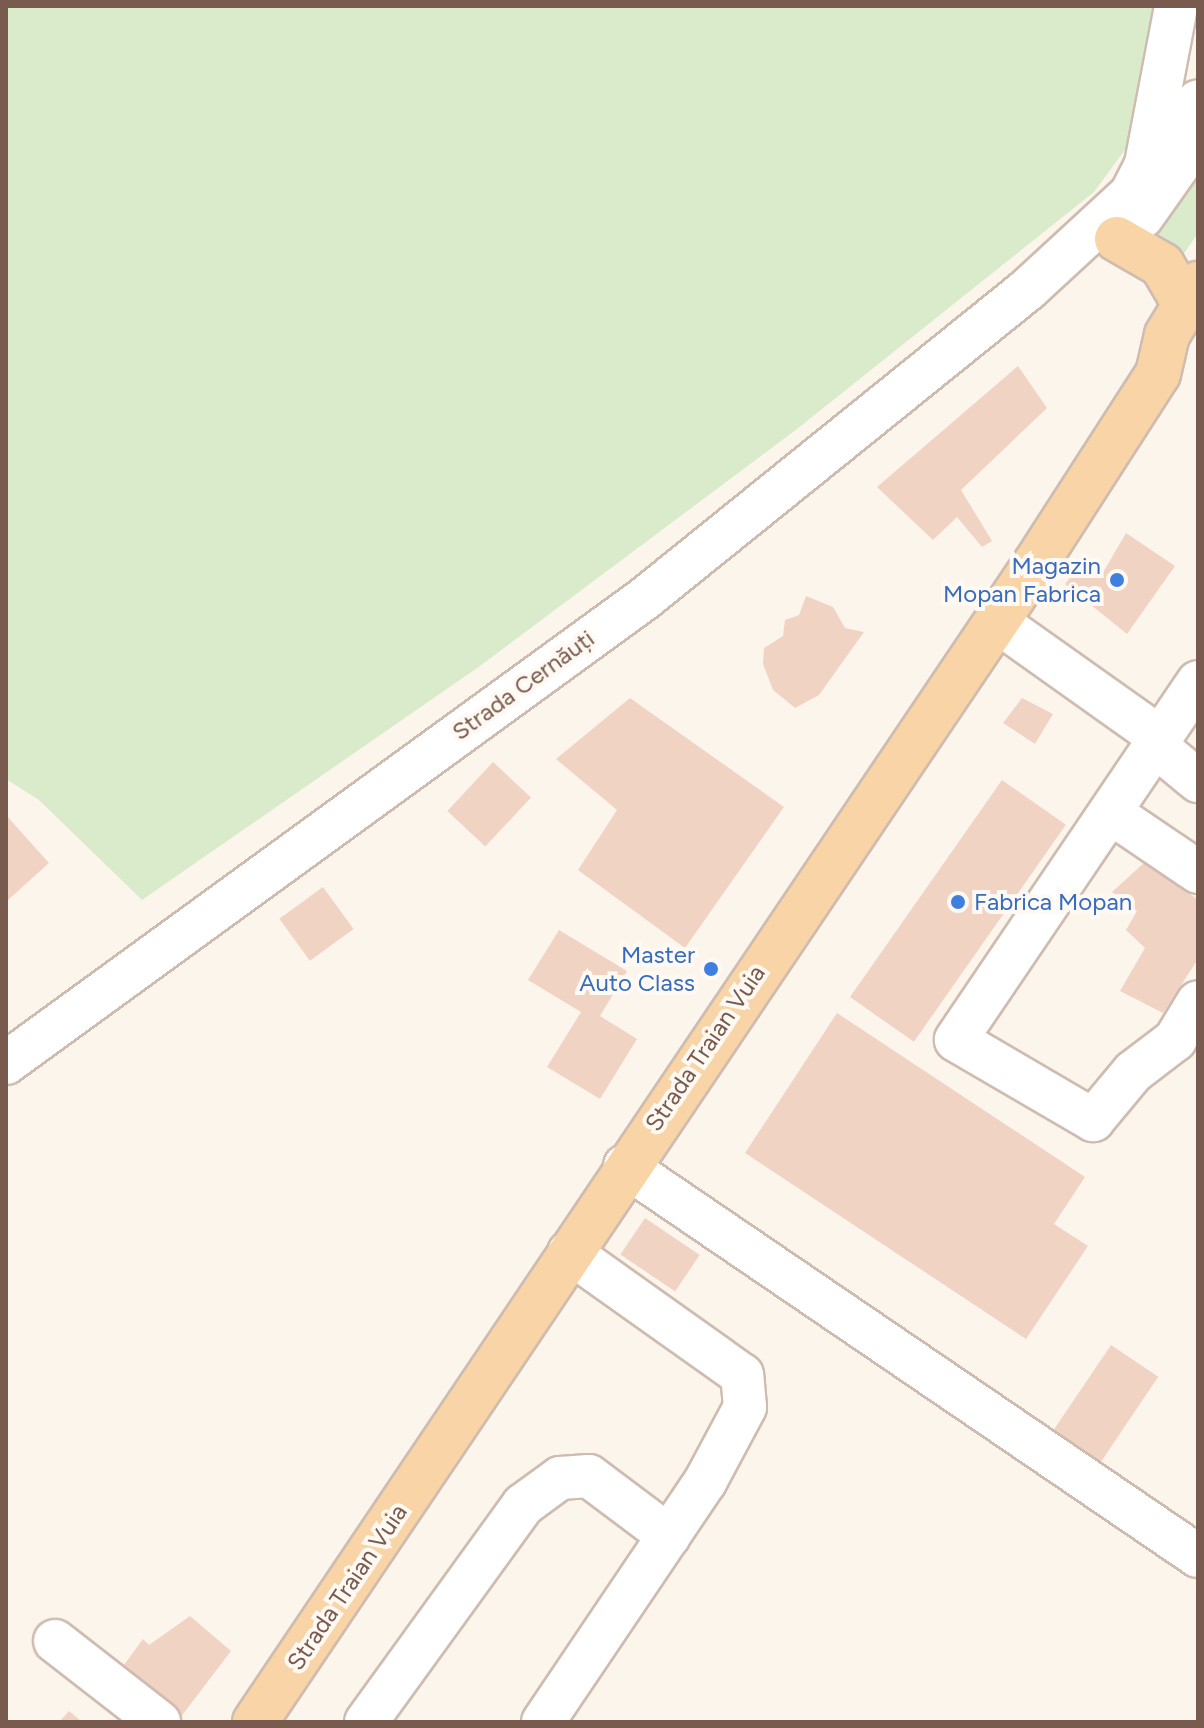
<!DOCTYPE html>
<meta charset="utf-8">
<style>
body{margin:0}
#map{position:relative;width:1204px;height:1728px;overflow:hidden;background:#fcf5ec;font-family:Figtree,sans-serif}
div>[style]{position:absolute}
.green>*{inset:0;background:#d9ebca}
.building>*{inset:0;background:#f1d3c4;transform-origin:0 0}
.roads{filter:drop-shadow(2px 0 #cfbcb0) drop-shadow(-2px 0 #cfbcb0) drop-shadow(0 2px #cfbcb0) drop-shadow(0 -2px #cfbcb0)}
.minor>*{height:42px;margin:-21px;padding:0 21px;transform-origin:21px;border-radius:21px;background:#fff}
.major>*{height:44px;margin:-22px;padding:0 22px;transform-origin:22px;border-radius:22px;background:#f8d4a7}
.dots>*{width:22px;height:22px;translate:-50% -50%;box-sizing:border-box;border:4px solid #fff9f3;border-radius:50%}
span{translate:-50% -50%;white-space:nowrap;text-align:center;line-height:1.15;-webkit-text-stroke:8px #fff9f3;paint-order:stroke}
.shop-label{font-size:24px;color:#366cbe}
.right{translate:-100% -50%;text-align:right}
.left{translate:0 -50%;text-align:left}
.street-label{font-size:24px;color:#785a4e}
.frame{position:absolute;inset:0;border:8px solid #785a4e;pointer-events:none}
</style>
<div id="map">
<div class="green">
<div style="clip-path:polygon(6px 6px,1165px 6px,1130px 143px,1094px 192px,797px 429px,480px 666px,142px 900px,39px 800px,6px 779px)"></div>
<div style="clip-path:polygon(1198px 125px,1198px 233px,1181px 258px,1147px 235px)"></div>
</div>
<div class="building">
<div style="clip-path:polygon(1018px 366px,1047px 408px,961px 490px,992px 541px,982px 547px,957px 517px,933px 540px,877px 487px)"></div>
<div style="clip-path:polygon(1126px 533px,1175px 566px,1127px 634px,1065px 584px,1082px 563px,1101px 576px)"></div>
<div style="clip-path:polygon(806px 596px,833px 607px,845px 628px,864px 632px,819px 695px,795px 708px,773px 690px,763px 664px,764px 648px,783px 636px,785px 620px,799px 615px)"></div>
<div style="clip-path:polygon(630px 698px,784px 807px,685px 948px,578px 870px,617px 810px,556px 759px)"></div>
<div style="clip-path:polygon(1022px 698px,1053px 714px,1035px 744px,1003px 723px)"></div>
<div style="left:493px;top:762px;width:52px;height:67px;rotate:43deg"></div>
<div style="left:1002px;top:780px;width:78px;height:265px;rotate:35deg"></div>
<div style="clip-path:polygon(6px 815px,49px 863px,8px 900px,6px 897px)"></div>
<div style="clip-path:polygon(1146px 861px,1198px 900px,1198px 959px,1163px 1013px,1120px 991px,1145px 948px,1126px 930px,1137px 911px,1112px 892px)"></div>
<div style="left:323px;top:887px;width:52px;height:54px;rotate:54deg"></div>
<div style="clip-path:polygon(559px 930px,627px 971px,600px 1016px,637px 1039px,600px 1099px,547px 1067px,581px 1012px,528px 980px)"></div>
<div style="clip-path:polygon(837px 1013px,1085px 1177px,1054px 1224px,1088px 1246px,1026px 1339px,745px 1153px)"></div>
<div style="left:645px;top:1218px;width:66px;height:44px;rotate:34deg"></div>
<div style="left:1111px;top:1345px;width:57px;height:109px;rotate:34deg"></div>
<div style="clip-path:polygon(190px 1616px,231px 1651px,180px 1718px,121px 1669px,143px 1639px,149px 1645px)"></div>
<div style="clip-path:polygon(69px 1711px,82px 1722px,59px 1722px)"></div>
</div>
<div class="roads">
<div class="minor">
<div style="left:1142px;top:217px;width:67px;rotate:-54.7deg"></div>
<div style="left:1181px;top:162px;width:63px;rotate:-74.4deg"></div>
<div style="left:996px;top:621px;width:204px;rotate:35.4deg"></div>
<div style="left:1198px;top:682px;width:432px;rotate:124.1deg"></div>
<div style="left:956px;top:1040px;width:159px;rotate:30.3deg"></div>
<div style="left:1093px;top:1120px;width:62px;rotate:-50.2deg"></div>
<div style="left:1133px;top:1072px;width:53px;rotate:-37.3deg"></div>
<div style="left:1175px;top:1040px;width:44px;rotate:-58.8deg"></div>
<div style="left:1156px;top:746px;width:55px;rotate:39.8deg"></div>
<div style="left:1111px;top:813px;width:105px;rotate:34.1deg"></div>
<div style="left:6px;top:1063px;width:789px;rotate:-36.03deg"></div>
<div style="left:644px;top:599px;width:492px;rotate:-38.9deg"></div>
<div style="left:1027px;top:290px;width:142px;rotate:-42.7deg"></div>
<div style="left:1131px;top:194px;width:34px;rotate:-63deg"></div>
<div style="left:1146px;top:164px;width:161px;rotate:-79.2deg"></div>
<div style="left:625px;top:1166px;width:693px;rotate:34.24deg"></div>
<div style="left:55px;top:1641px;width:132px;rotate:37.9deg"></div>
<div style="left:366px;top:1722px;width:268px;rotate:-54.1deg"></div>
<div style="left:523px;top:1505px;width:46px;rotate:-36.1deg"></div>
<div style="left:560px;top:1478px;width:29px;rotate:-4deg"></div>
<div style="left:589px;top:1476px;width:100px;rotate:36.9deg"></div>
<div style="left:543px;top:1722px;width:290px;rotate:-56deg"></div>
<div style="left:705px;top:1482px;width:85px;rotate:-61.9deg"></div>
<div style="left:745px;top:1407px;width:32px;rotate:-95deg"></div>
<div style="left:742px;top:1375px;width:212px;rotate:-144.6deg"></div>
</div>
<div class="major">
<div style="left:1117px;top:239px;width:52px;rotate:30deg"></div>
<div style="left:1162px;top:265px;width:45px;rotate:59.5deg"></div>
<div style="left:255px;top:1722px;width:1398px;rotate:-56.03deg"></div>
<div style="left:1036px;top:563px;width:225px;rotate:-57.2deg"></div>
<div style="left:1158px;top:374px;width:40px;rotate:-77deg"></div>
<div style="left:1167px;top:335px;width:60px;rotate:-58.7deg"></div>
</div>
</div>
<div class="dots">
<div style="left:1117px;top:580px;background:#3f7fe0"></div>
<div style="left:958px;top:902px;background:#3f7fe0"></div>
<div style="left:711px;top:969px;background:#3f7fe0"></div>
</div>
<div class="shop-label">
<span class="right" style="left:1101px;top:580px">Magazin<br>Mopan Fabrica</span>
<span class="left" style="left:974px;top:902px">Fabrica Mopan</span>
<span class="right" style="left:695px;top:969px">Master<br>Auto Class</span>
</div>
<div class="street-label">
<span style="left:523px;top:685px;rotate:-36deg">Strada Cernăuți</span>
<span style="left:705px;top:1048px;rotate:-56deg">Strada Traian Vuia</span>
<span style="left:347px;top:1587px;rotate:-56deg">Strada Traian Vuia</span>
</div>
<div class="frame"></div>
</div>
